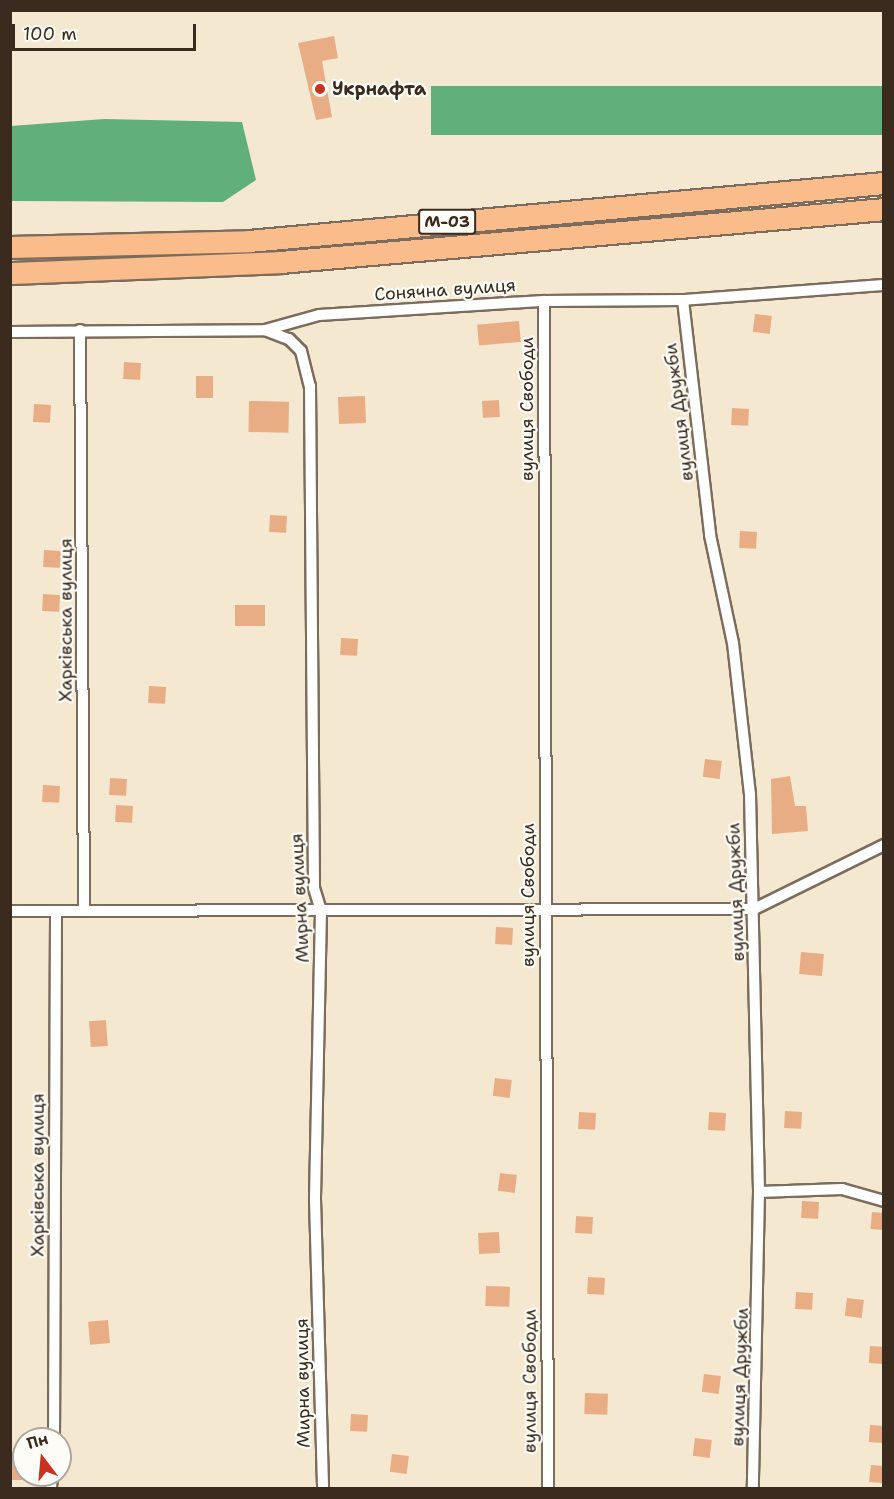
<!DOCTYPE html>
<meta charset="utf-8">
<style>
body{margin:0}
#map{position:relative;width:894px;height:1499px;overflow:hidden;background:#f5e8d1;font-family:"Shantell Sans",sans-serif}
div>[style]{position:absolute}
.forest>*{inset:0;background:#61af79;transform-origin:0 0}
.building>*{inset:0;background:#e8ad85;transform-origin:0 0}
.roads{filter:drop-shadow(2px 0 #7c6c5d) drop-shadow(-2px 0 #7c6c5d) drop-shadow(0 2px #7c6c5d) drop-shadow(0 -2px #7c6c5d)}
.street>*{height:10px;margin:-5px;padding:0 5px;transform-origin:5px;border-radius:5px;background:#fff}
.highway>*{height:21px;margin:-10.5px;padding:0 10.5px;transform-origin:10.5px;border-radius:10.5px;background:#fabc8b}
.dots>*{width:16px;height:16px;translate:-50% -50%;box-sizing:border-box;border:3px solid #fdfcf7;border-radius:50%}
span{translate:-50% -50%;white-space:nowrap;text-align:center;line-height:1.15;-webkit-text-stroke:4.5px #fdfcf7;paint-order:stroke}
.shield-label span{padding:2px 4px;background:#fdfcf7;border:2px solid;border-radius:4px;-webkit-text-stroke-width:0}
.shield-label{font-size:16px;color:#3b2a1e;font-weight:700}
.poi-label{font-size:18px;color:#3b2a1e;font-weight:700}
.left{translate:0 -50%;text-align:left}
.street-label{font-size:18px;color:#3b2a1e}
.frame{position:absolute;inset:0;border:12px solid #3b2a1e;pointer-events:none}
.north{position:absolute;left:12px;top:1427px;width:60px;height:60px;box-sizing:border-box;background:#fdfcf7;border:2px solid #afa8a0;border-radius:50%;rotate:344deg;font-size:16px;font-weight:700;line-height:24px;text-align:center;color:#3b2a1e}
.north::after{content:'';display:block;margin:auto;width:21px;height:27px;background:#c8321e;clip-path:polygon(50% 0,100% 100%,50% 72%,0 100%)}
.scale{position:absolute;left:12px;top:24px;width:184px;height:27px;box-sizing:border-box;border:3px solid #3b2a1e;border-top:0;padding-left:8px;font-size:18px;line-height:21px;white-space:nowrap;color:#3b2a1e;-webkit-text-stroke:4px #fdfcf7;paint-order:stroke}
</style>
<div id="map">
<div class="forest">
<div style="left:883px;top:86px;width:49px;height:452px;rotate:90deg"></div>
<div style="clip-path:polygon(104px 119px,242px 122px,256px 180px,223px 202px,11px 201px,11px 126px)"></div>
</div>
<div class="building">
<div style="clip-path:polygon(334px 36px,338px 58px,322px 61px,332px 117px,316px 120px,298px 43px)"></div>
<div style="left:755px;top:314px;width:17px;height:18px;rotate:7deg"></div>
<div style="left:519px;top:321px;width:21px;height:42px;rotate:85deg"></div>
<div style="left:124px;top:362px;width:17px;height:17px;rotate:3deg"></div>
<div style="left:196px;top:376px;width:17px;height:22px"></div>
<div style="left:365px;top:396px;width:27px;height:27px;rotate:88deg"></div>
<div style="left:499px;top:400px;width:17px;height:17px;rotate:87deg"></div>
<div style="left:249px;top:401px;width:40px;height:31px;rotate:1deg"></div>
<div style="left:34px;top:404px;width:17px;height:18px;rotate:3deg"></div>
<div style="left:732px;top:408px;width:17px;height:17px;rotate:3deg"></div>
<div style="left:270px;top:515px;width:17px;height:17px;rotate:3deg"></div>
<div style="left:740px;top:531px;width:17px;height:17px;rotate:3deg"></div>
<div style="left:44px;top:550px;width:17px;height:17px;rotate:3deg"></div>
<div style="left:43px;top:594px;width:17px;height:17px;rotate:3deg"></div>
<div style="left:235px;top:605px;width:30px;height:21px"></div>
<div style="left:341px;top:638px;width:17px;height:17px;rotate:3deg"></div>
<div style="left:149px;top:686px;width:17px;height:17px;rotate:3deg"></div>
<div style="left:705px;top:759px;width:17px;height:18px;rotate:7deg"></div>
<div style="clip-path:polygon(790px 776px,795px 806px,806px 806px,808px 831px,772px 834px,771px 779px)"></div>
<div style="left:110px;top:778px;width:17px;height:17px;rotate:3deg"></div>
<div style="left:43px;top:785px;width:17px;height:17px;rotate:3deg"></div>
<div style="left:116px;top:805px;width:17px;height:17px;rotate:3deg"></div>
<div style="left:496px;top:927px;width:17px;height:17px;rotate:3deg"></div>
<div style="left:801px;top:952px;width:23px;height:22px;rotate:5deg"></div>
<div style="left:106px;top:1020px;width:26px;height:17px;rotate:86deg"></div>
<div style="left:495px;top:1078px;width:17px;height:18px;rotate:7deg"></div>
<div style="left:785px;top:1111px;width:17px;height:17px;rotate:3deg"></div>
<div style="left:579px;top:1112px;width:17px;height:17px;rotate:3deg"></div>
<div style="left:709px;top:1112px;width:17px;height:18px;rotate:3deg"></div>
<div style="left:500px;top:1173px;width:17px;height:18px;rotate:7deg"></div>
<div style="left:802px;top:1201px;width:17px;height:17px;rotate:3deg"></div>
<div style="left:872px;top:1212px;width:12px;height:17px;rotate:5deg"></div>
<div style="left:576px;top:1216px;width:17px;height:17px;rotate:3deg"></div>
<div style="left:499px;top:1232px;width:21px;height:21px;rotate:87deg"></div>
<div style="left:588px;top:1277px;width:17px;height:17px;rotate:3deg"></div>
<div style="left:486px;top:1286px;width:24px;height:20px;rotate:2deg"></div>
<div style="left:796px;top:1292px;width:17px;height:17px;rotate:3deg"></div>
<div style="left:847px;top:1298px;width:17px;height:18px;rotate:7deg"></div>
<div style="left:108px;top:1320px;width:23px;height:20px;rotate:85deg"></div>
<div style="left:870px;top:1346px;width:14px;height:17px;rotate:4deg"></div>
<div style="left:704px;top:1374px;width:17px;height:18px;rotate:7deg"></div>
<div style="left:585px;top:1393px;width:23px;height:21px;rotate:2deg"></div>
<div style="left:351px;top:1414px;width:17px;height:17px;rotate:3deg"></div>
<div style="left:870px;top:1425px;width:14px;height:17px;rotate:4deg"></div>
<div style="left:695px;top:1438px;width:17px;height:18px;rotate:7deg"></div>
<div style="left:24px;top:1452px;width:28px;height:14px;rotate:90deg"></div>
<div style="left:392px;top:1454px;width:17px;height:18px;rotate:7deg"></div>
<div style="clip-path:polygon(871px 1465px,884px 1466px,884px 1483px,869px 1482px)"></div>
</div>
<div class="roads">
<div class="street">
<div style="left:683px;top:300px;width:237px;rotate:83.4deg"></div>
<div style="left:710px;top:535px;width:110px;rotate:78deg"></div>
<div style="left:733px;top:643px;width:152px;rotate:83.6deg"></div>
<div style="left:750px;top:794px;width:398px;rotate:88.7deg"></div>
<div style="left:759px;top:1192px;width:296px;rotate:91.2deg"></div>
<div style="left:544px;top:301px;width:1187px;rotate:89.81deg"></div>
<div style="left:80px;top:330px;width:580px;rotate:89.6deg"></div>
<div style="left:265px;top:330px;width:26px;rotate:21deg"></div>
<div style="left:289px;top:339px;width:17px;rotate:45deg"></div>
<div style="left:301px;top:351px;width:36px;rotate:76deg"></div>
<div style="left:310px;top:386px;width:502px;rotate:89.54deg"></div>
<div style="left:314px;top:888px;width:24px;rotate:73deg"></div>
<div style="left:321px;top:911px;width:288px;rotate:91.2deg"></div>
<div style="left:315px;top:1199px;width:289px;rotate:88.4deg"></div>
<div style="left:10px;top:332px;width:255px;rotate:-0.4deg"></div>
<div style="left:265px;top:330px;width:56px;rotate:-15.5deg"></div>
<div style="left:319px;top:315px;width:225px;rotate:-3.6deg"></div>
<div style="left:544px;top:301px;width:139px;rotate:-0.4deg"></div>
<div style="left:683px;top:300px;width:202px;rotate:-4.3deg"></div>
<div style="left:10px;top:911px;width:744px;rotate:-0.15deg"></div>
<div style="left:754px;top:909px;width:145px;rotate:-26.2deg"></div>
<div style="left:759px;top:1192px;width:83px;rotate:-2.1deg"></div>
<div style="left:842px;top:1189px;width:44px;rotate:15.9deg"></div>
<div style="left:54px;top:1439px;width:528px;rotate:-89.78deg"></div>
<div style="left:51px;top:1488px;width:13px;rotate:-86deg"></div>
</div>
<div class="highway">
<div style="left:10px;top:247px;width:239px;rotate:-1.4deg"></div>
<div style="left:249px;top:241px;width:638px;rotate:-5.22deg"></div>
<div style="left:10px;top:273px;width:270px;rotate:-2.3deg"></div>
<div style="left:280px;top:262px;width:606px;rotate:-5.01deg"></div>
</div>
</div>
<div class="dots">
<div style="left:320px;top:89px;background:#c8321e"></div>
</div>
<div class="shield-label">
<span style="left:447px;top:222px">М-03</span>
</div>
<div class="poi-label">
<span class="left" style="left:332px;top:89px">Укрнафта</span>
</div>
<div class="street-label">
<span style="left:445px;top:290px;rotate:-4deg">Сонячна вулиця</span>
<span style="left:527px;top:409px;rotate:-90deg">вулиця Свободи</span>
<span style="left:679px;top:412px;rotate:-97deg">вулиця Дружби</span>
<span style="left:66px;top:620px;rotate:-90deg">Харківська вулиця</span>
<span style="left:736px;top:892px;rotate:-92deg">вулиця Дружби</span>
<span style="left:528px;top:895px;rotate:-90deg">вулиця Свободи</span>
<span style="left:300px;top:898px;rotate:-93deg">Мирна вулиця</span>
<span style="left:38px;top:1175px;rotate:-90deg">Харківська вулиця</span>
<span style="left:740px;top:1377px;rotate:-88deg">вулиця Дружби</span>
<span style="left:530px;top:1381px;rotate:-90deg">вулиця Свободи</span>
<span style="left:303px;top:1383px;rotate:-91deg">Мирна вулиця</span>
</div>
<div class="frame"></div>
<div class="north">Пн</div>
<div class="scale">100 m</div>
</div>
